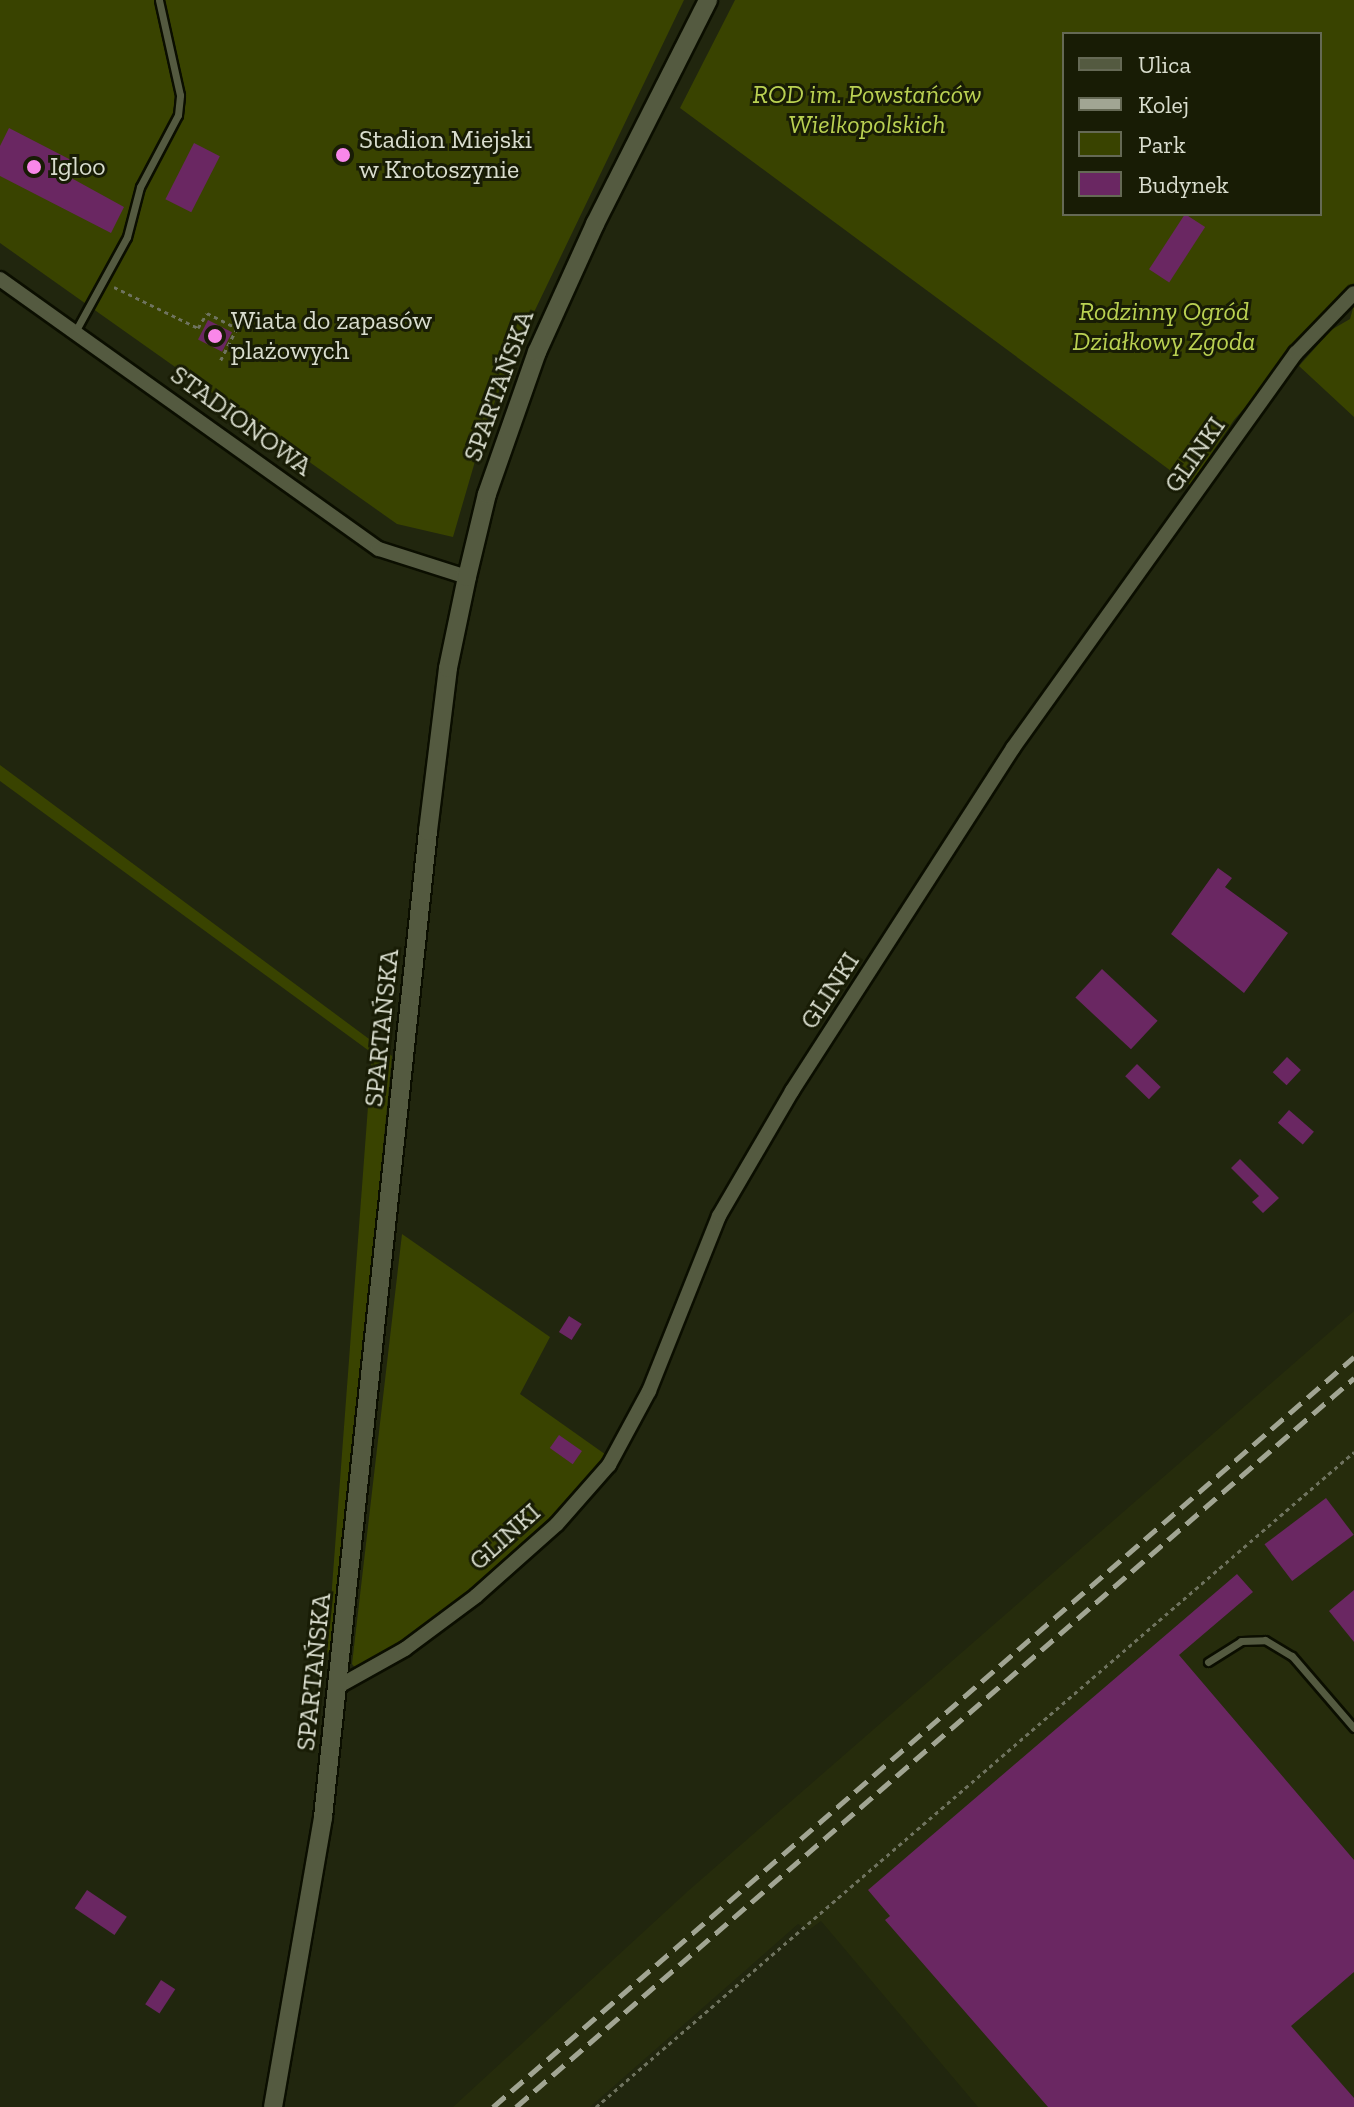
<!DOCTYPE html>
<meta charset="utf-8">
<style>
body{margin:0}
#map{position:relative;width:1354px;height:2107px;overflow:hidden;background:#21260e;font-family:"Zilla Slab",serif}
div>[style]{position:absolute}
.built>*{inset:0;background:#262c0c}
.green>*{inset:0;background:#394300}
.building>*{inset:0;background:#6a2762;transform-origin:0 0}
.path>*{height:3px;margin-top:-1.5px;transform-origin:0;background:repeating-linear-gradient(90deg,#6f735f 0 4px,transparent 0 8px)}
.roads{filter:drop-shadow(2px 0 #0b0e00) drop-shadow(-2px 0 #0b0e00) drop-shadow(0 2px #0b0e00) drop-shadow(0 -2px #0b0e00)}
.service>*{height:7px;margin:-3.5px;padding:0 3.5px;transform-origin:3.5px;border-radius:3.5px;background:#545a40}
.minor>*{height:14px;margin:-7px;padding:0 7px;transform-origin:7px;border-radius:7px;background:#545a40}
.tertiary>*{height:18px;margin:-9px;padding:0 9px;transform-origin:9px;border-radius:9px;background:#545a40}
.rail>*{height:5px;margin-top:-2.5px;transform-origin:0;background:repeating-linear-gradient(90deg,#a1a593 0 16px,transparent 0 24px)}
.dots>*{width:22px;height:22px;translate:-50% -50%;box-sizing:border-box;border:4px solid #181c05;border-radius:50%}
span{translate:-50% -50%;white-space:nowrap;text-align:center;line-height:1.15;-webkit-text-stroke:6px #181c05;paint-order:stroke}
.park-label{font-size:26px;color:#bad152;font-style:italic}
.poi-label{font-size:26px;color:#d9ddce}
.left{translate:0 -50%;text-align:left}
.street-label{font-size:26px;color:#d9ddce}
.legend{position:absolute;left:1062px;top:32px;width:260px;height:184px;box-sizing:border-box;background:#181c05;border:2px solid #656955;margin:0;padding:10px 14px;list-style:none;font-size:24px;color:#d9ddce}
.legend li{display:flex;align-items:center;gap:16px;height:40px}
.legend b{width:40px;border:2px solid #656955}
</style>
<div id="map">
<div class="built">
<div style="clip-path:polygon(1354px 1311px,1354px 2107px,978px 2107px,821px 1921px,809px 1930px,798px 1924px,590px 2107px,453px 2107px,688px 1891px)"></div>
</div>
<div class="green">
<div style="clip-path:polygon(0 0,684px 0,512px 358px,485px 427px,453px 537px,397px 524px,0 243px)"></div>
<div style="clip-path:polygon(evenodd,735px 0,1354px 0,1354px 283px,1234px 420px,1190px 485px,680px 108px,735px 0,1064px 34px,1320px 34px,1320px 214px,1064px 214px,1064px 34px)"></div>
<div style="clip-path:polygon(1354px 305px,1354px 417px,1299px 366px,1331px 330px,1350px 319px)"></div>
<div style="clip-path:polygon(0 765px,392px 1056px,335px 1643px,327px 1654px,372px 1053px,0 781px)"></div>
<div style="clip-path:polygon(402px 1234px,550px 1337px,520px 1394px,609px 1457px,507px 1562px,412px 1639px,356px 1669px,352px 1664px)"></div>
</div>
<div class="building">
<div style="clip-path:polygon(9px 128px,71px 160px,64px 174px,124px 207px,111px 233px,0 176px,0 146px)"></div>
<div style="left:194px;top:143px;width:29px;height:63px;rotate:27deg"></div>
<div style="left:1185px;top:214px;width:24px;height:66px;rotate:33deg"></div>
<div style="left:208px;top:320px;width:27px;height:22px;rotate:27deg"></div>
<div style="clip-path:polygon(1218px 868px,1232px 878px,1225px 887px,1288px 933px,1244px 993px,1171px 934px)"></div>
<div style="left:1102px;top:969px;width:76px;height:39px;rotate:43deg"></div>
<div style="left:1287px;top:1057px;width:19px;height:21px;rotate:43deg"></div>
<div style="left:1137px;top:1064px;width:33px;height:17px;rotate:44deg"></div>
<div style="left:1289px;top:1110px;width:33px;height:17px;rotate:41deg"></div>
<div style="clip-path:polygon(1240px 1159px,1279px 1198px,1263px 1213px,1252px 1202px,1259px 1196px,1231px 1168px)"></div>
<div style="left:569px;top:1316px;width:15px;height:19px;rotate:32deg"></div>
<div style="left:559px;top:1435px;width:28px;height:16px;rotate:35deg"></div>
<div style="left:1326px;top:1498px;width:46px;height:77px;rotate:53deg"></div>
<div style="clip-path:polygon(1237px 1574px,1253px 1592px,1179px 1655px,1354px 1860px,1354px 1972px,1291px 2026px,1354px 2098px,1354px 2107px,1048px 2107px,885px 1920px,890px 1916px,868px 1890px)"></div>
<div style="clip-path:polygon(1354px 1590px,1354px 1642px,1329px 1611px)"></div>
<div style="left:87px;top:1890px;width:48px;height:22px;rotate:34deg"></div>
<div style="left:161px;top:1980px;width:17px;height:29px;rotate:33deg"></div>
</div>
<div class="path">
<div style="left:114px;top:287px;width:93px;rotate:26deg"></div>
<div style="left:198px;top:328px;width:17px;rotate:-59deg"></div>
<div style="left:207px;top:313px;width:34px;rotate:27deg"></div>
<div style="left:237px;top:328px;width:37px;rotate:117deg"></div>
<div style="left:596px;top:2107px;width:1002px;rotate:-40.83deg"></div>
</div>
<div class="roads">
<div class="service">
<div style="left:75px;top:332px;width:108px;rotate:-61.3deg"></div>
<div style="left:127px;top:237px;width:52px;rotate:-75.4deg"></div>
<div style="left:140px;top:187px;width:81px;rotate:-62.2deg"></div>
<div style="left:178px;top:115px;width:20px;rotate:-84deg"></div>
<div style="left:180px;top:95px;width:97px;rotate:-102.5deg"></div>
<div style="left:1208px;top:1662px;width:39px;rotate:-32deg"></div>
<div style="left:1241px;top:1641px;width:24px;rotate:-2deg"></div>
<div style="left:1265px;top:1640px;width:31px;rotate:31deg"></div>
<div style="left:1292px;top:1656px;width:95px;rotate:49.3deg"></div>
</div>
<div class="minor">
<div style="left:0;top:279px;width:465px;rotate:35.5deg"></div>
<div style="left:379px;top:549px;width:92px;rotate:17.7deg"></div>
<div style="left:339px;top:1686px;width:76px;rotate:-29.3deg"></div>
<div style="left:405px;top:1649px;width:89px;rotate:-36.7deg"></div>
<div style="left:476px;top:1596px;width:108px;rotate:-41.6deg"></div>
<div style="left:557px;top:1524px;width:79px;rotate:-48.6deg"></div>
<div style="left:609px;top:1465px;width:84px;rotate:-61.6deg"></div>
<div style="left:649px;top:1391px;width:188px;rotate:-68.2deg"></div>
<div style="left:719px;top:1216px;width:145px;rotate:-59.7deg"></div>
<div style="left:792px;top:1091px;width:408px;rotate:-57.2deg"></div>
<div style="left:1013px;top:748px;width:486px;rotate:-54.4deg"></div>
<div style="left:1296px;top:353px;width:83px;rotate:-46deg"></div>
</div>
<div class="tertiary">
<div style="left:273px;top:2107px;width:294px;rotate:-80.2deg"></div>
<div style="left:323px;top:1817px;width:992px;rotate:-83.92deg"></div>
<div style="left:428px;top:831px;width:164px;rotate:-83deg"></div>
<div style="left:448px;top:668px;width:93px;rotate:-78.2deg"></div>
<div style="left:467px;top:577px;width:85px;rotate:-76.5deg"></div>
<div style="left:487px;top:494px;width:151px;rotate:-70.6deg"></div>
<div style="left:537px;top:352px;width:141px;rotate:-65.6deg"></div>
<div style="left:595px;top:224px;width:251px;rotate:-63.2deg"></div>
</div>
</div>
<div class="rail">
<div style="left:493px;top:2107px;width:1142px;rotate:-41.06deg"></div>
<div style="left:516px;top:2107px;width:1111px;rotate:-41.02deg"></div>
</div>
<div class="dots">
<div style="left:343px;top:155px;background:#f987e9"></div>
<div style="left:34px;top:167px;background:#f987e9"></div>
<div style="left:215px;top:336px;background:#f987e9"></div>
</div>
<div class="park-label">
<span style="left:867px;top:110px">ROD im. Powstańców<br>Wielkopolskich</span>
<span style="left:1164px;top:327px">Rodzinny Ogród<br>Działkowy Zgoda</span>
</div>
<div class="poi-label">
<span class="left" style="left:359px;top:155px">Stadion Miejski<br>w Krotoszynie</span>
<span class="left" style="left:50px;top:167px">Igloo</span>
<span class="left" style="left:231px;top:336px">Wiata do zapasów<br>plażowych</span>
</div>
<div class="street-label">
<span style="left:499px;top:386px;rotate:-70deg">SPARTAŃSKA</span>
<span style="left:241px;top:421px;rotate:36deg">STADIONOWA</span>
<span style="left:1195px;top:455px;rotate:-55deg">GLINKI</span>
<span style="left:830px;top:991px;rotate:-57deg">GLINKI</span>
<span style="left:382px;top:1028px;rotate:-84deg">SPARTAŃSKA</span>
<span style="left:505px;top:1537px;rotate:-42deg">GLINKI</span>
<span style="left:314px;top:1672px;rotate:-84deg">SPARTAŃSKA</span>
</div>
<ul class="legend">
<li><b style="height:10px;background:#545a40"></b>Ulica</li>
<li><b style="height:10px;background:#a1a593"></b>Kolej</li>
<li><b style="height:22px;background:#394300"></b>Park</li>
<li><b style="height:22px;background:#6a2762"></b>Budynek</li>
</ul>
</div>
